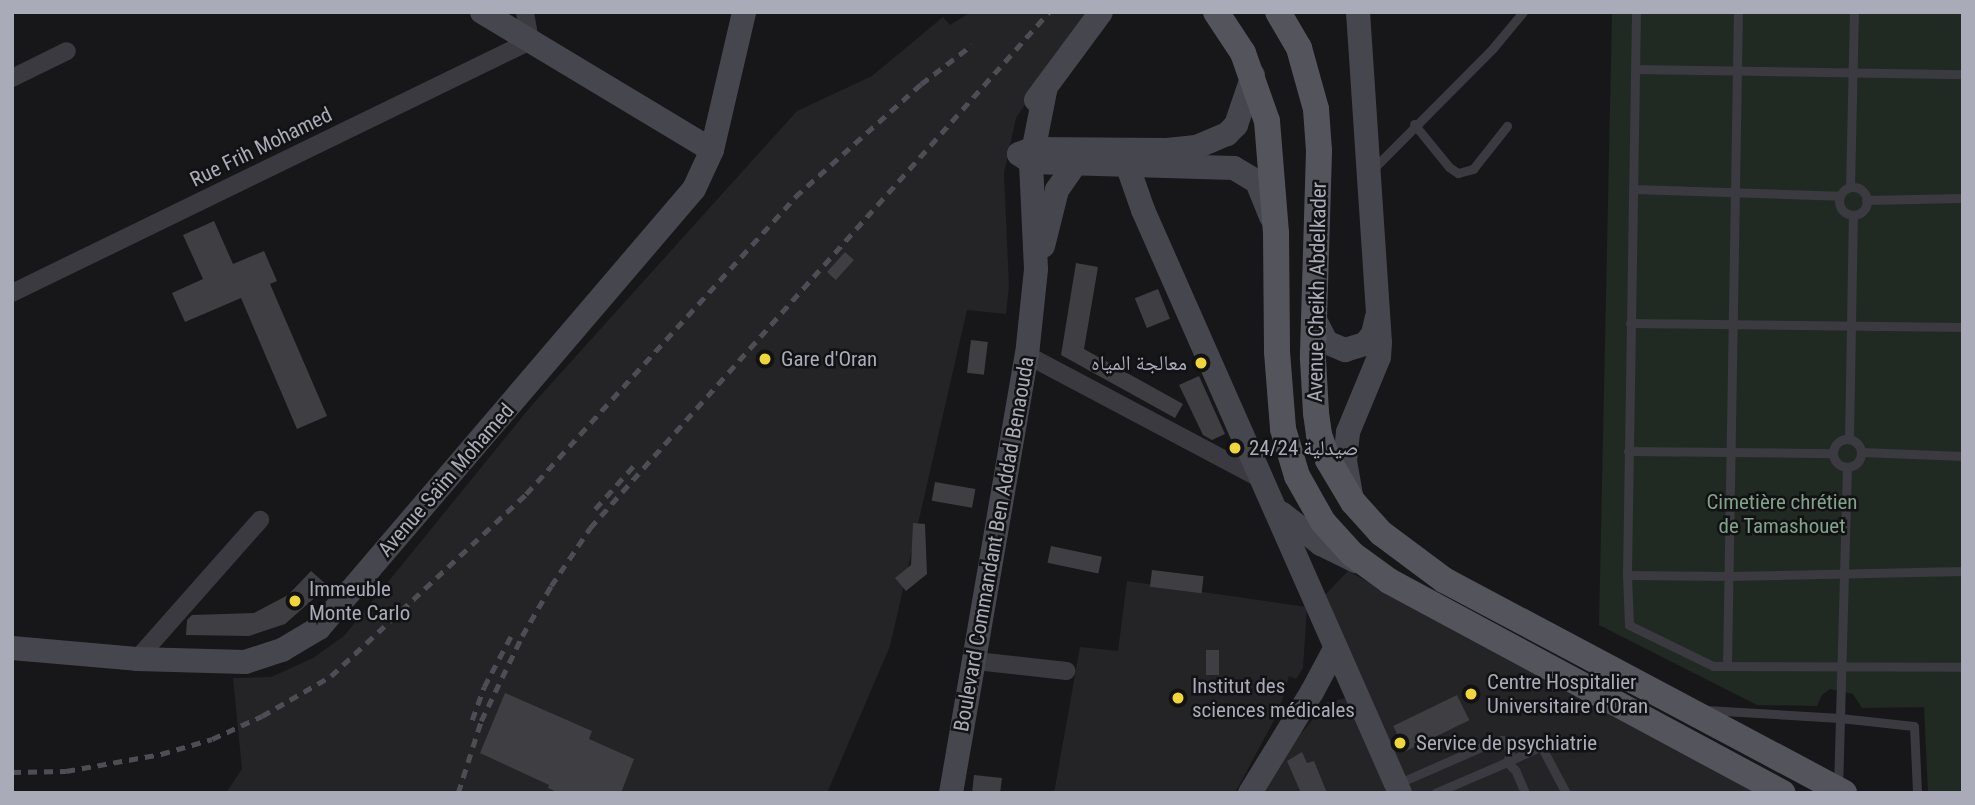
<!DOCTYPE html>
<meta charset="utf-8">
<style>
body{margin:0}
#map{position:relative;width:1975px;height:805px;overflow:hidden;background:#171719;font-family:"Roboto Condensed","Noto Naskh Arabic",sans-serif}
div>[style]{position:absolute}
.built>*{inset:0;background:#242326}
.green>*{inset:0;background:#212923}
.building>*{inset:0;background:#3f3f43;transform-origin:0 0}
.lane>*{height:9px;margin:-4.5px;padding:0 4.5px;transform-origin:4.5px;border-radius:4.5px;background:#3a3a40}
.lane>.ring{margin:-4.5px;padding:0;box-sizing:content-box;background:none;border:9px solid #3a3a40;border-radius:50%}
.street>*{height:18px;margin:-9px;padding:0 9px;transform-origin:9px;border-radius:9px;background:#3a3a40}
.secondary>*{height:24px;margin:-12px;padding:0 12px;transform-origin:12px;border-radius:12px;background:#46464e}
.primary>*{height:26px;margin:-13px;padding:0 13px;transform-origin:13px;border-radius:13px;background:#54545d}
.rail>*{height:4.5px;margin-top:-2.25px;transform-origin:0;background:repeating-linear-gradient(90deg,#4d4d55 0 9px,transparent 0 16px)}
.dots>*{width:19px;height:19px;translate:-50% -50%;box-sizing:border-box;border:4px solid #121214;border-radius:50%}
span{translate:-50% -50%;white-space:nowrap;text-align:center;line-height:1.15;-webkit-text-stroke:5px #121214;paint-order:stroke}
.street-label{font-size:21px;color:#a9abb9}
.poi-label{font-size:21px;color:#a9abb9}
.left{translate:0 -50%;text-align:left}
.right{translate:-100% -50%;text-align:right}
.park-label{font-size:21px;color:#81a38a}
.frame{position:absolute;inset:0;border:14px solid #a9abb9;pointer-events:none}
</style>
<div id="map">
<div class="built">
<div style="clip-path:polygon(971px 12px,1088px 12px,1016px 118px,1004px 173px,1009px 286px,1006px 314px,967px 310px,890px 646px,827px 793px,226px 793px,242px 769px,233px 678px,271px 677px,313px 658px,344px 636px,532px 405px,797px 111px,872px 76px,943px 17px,950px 25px)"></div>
<div style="clip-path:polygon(1348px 571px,1755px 791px,1757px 793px,1411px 793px,1324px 596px)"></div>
<div style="clip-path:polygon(1127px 581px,1307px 607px,1303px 668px,1296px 679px,1289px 676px,1279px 711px,1235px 793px,1054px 793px,1080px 647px,1118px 651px)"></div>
<div style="clip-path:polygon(1346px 698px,1389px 793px,1264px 793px,1289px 748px,1327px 702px)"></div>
</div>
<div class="green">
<div style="clip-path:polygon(1612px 12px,1963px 12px,1963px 793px,1928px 793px,1924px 707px,1862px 708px,1853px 694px,1830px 689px,1822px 695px,1817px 706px,1757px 705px,1599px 625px)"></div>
</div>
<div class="building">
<div style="clip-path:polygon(214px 221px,233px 264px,264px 251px,277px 281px,270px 284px,327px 416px,297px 429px,241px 298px,185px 322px,172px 293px,203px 279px,183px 235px)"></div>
<div style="left:845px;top:252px;width:12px;height:27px;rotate:42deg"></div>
<div style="clip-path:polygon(1076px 263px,1098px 267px,1084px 349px,1183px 404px,1175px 418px,1061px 355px)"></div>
<div style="left:1158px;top:289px;width:32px;height:25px;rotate:68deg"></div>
<div style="left:971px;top:340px;width:17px;height:33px;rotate:7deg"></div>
<div style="clip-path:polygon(1199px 376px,1225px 434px,1212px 440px,1203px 435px,1179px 385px)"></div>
<div style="left:935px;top:482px;width:41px;height:19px;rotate:10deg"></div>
<div style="clip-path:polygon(913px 523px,925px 524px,927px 574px,906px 591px,895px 578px,911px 565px)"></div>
<div style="left:1051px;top:546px;width:52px;height:17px;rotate:12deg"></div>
<div style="left:1152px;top:570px;width:52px;height:17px;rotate:7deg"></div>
<div style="clip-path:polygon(311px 571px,328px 586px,285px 624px,249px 636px,186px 635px,187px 620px,192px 615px,254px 613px,288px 595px)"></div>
<div style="left:1206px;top:650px;width:13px;height:25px"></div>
<div style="clip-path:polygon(505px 693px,592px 731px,589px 739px,634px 759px,621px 793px,559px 793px,548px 788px,549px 785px,480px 753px)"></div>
<div style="left:1457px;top:695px;width:28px;height:71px;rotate:64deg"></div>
<div style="clip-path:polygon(1302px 752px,1307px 763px,1314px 761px,1327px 793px,1301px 793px,1287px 761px)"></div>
<div style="clip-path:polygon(974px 775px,1002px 778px,1000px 793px,972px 793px)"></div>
</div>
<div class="lane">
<div style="left:1636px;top:12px;width:563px;rotate:90.92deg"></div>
<div style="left:1627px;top:575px;width:50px;rotate:87.7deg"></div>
<div style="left:1629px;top:625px;width:93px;rotate:26deg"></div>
<div style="left:1713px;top:666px;width:250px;rotate:0.2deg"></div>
<div style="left:1635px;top:69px;width:328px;rotate:0.9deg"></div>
<div style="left:1414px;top:124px;width:55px;rotate:50.9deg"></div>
<div style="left:1449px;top:167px;width:11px;rotate:34deg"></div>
<div style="left:1458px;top:173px;width:16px;rotate:-15deg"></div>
<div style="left:1473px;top:169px;width:55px;rotate:-51.7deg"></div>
<div style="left:1374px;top:168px;width:169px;rotate:-45.2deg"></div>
<div style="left:1493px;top:48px;width:47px;rotate:-50.2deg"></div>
<div style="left:1850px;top:187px;width:175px;rotate:-88.7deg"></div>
<div class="ring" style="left:1839px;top:187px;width:19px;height:19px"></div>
<div style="left:1633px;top:189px;width:207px;rotate:1.9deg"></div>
<div style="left:1866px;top:200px;width:97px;rotate:-1.2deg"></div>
<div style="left:1630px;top:323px;width:333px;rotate:0.7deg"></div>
<div style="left:1849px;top:439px;width:224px;rotate:-89deg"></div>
<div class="ring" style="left:1833px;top:439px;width:19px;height:19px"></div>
<div style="left:1628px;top:451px;width:205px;rotate:0.6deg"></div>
<div style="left:1861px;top:452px;width:102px;rotate:2.2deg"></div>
<div style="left:1847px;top:467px;width:251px;rotate:91.6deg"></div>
<div style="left:1840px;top:718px;width:74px;rotate:6.2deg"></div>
<div style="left:1914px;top:726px;width:67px;rotate:87.4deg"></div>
<div style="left:1627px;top:575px;width:100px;rotate:0.6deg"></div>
<div style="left:1727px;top:576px;width:236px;rotate:-1.2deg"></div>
<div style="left:1727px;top:666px;width:654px;rotate:-89.04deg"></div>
<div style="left:1706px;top:710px;width:134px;rotate:3.4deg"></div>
<div style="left:1840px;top:718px;width:70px;rotate:91.6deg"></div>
<div style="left:1399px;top:783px;width:105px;rotate:-23.6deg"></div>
<div style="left:1495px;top:741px;width:8px;rotate:-7deg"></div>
<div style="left:1503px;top:740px;width:6px;rotate:45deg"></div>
<div style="left:1507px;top:744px;width:9px;rotate:72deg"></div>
<div style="left:1510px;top:753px;width:9px;rotate:108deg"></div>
<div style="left:1507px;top:762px;width:78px;rotate:156.7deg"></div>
<div style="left:1525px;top:793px;width:25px;rotate:-113deg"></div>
<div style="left:1515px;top:770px;width:11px;rotate:-135deg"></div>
<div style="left:1507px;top:762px;width:38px;rotate:-25deg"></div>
<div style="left:1541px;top:746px;width:53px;rotate:62deg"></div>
</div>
<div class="street">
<div style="left:12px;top:78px;width:61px;rotate:-26.1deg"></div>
<div style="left:12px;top:293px;width:576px;rotate:-25.94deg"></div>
<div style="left:530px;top:41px;width:29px;rotate:-100deg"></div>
<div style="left:1027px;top:355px;width:267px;rotate:27.9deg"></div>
<div style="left:137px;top:659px;width:186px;rotate:-48.5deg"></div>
<div style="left:976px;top:661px;width:91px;rotate:6.3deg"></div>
</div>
<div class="secondary">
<div style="left:482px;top:12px;width:268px;rotate:31deg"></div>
<div style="left:1253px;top:75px;width:53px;rotate:108.8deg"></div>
<div style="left:1236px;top:125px;width:13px;rotate:135deg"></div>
<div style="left:1227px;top:134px;width:34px;rotate:157deg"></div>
<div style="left:1196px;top:147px;width:29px;rotate:174deg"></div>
<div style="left:1167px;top:150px;width:135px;rotate:-179.6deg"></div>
<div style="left:1032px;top:149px;width:14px;rotate:159deg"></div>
<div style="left:1019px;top:154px;width:14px;rotate:34deg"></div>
<div style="left:1031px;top:162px;width:203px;rotate:1.7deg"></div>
<div style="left:1234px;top:168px;width:27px;rotate:31deg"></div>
<div style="left:1257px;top:182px;width:37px;rotate:68deg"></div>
<div style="left:1036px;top:100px;width:109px;rotate:-53.5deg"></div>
<div style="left:1122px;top:150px;width:64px;rotate:70.7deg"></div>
<div style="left:1143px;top:210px;width:637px;rotate:66.21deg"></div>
<div style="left:1043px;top:246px;width:58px;rotate:-76deg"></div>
<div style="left:1057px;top:190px;width:33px;rotate:-55deg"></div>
<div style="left:1315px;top:320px;width:25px;rotate:63deg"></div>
<div style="left:1326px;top:342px;width:21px;rotate:23deg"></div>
<div style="left:1345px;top:350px;width:21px;rotate:-17deg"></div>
<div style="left:1365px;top:344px;width:13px;rotate:-51deg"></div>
<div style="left:1373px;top:334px;width:17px;rotate:-77deg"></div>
<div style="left:1351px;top:495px;width:35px;rotate:-100deg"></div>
<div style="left:1345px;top:461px;width:29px;rotate:-84deg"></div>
<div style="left:1348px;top:432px;width:81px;rotate:-67.5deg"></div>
<div style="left:1379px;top:357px;width:14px;rotate:-86deg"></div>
<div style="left:1380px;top:343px;width:332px;rotate:-93.8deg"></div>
<div style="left:1281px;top:513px;width:51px;rotate:37.8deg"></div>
<div style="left:1321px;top:544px;width:39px;rotate:26deg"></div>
<div style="left:12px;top:648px;width:125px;rotate:5deg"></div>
<div style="left:137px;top:659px;width:108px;rotate:1.6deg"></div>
<div style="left:245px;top:662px;width:39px;rotate:-18deg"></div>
<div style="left:282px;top:650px;width:43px;rotate:-30.7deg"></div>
<div style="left:319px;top:628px;width:577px;rotate:-49.5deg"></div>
<div style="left:694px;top:189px;width:43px;rotate:-65.2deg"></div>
<div style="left:712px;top:150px;width:142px;rotate:-76.9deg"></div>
<div style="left:951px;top:793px;width:445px;rotate:-80.2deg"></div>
<div style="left:1027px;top:355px;width:86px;rotate:-84deg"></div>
<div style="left:1036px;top:269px;width:107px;rotate:-92.7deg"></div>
<div style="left:1031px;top:162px;width:77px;rotate:-78.8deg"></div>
<div style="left:1250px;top:793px;width:119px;rotate:-58.5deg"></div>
<div style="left:1312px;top:692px;width:49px;rotate:-61.9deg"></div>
</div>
<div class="primary">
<div style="left:1216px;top:12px;width:49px;rotate:56.6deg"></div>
<div style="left:1243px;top:53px;width:72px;rotate:70.6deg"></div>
<div style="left:1267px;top:121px;width:112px;rotate:85.4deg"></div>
<div style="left:1276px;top:233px;width:119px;rotate:89.5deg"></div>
<div style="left:1277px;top:352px;width:77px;rotate:85.5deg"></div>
<div style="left:1283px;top:429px;width:49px;rotate:73.4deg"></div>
<div style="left:1297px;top:476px;width:53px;rotate:60.5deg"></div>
<div style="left:1323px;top:522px;width:43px;rotate:47.8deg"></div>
<div style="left:1352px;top:554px;width:46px;rotate:36.1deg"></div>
<div style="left:1389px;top:581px;width:447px;rotate:28.3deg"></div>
<div style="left:1278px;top:12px;width:42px;rotate:59.7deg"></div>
<div style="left:1299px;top:48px;width:63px;rotate:74.4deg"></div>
<div style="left:1316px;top:109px;width:42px;rotate:85.9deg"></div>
<div style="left:1319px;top:151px;width:208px;rotate:91.7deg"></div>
<div style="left:1313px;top:359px;width:54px;rotate:86.8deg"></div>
<div style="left:1316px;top:413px;width:22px;rotate:82deg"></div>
<div style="left:1319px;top:435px;width:27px;rotate:70deg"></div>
<div style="left:1328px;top:460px;width:49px;rotate:59.2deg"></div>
<div style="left:1353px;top:502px;width:42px;rotate:47.9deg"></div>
<div style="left:1381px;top:533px;width:79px;rotate:36.7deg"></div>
<div style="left:1444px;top:580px;width:453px;rotate:28deg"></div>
</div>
<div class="rail">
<div style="left:595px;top:509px;width:63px;rotate:-48.2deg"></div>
<div style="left:472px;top:720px;width:35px;rotate:-70deg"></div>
<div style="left:484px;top:687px;width:60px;rotate:-62.2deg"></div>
<div style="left:12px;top:772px;width:54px;rotate:-1.1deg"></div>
<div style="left:66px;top:771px;width:97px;rotate:-10.1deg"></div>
<div style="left:161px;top:754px;width:53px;rotate:-16.4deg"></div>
<div style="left:212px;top:739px;width:55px;rotate:-24.7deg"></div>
<div style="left:262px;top:716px;width:80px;rotate:-30.1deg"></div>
<div style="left:331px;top:676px;width:267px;rotate:-43deg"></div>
<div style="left:526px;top:494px;width:401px;rotate:-47.8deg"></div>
<div style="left:795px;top:197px;width:169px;rotate:-41.9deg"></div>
<div style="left:921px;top:84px;width:64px;rotate:-37.4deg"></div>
<div style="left:458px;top:793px;width:76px;rotate:-72.3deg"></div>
<div style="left:481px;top:721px;width:94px;rotate:-64.2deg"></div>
<div style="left:522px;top:636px;width:58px;rotate:-59.9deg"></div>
<div style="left:551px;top:586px;width:70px;rotate:-56.1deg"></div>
<div style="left:590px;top:528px;width:691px;rotate:-48.35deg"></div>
</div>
<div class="dots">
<div style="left:765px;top:359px;background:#efd739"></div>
<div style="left:1201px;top:363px;background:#efd739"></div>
<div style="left:1235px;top:448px;background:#efd739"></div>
<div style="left:295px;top:601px;background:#efd739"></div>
<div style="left:1471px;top:694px;background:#efd739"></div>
<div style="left:1178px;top:698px;background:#efd739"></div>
<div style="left:1400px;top:743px;background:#efd739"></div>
</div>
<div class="street-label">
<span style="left:261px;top:147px;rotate:-26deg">Rue Frih Mohamed</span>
<span style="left:1317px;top:292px;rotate:-89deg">Avenue Cheikh Abdelkader</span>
<span style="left:446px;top:480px;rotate:-49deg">Avenue Saïm Mohamed</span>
<span style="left:994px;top:544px;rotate:-80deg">Boulevard Commandant Ben Addad Benaouda</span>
</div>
<div class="poi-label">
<span class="left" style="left:781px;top:359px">Gare d'Oran</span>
<span class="right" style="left:1187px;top:363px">معالجة المياه</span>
<span class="left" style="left:1249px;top:448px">صيدلية 24/24</span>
<span class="left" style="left:309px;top:601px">Immeuble<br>Monte Carlo</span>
<span class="left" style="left:1487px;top:694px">Centre Hospitalier<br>Universitaire d'Oran</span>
<span class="left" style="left:1192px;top:698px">Institut des<br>sciences médicales</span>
<span class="left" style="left:1416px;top:743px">Service de psychiatrie</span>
</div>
<div class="park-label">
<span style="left:1782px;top:514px">Cimetière chrétien<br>de Tamashouet</span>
</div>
<div class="frame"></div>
</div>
